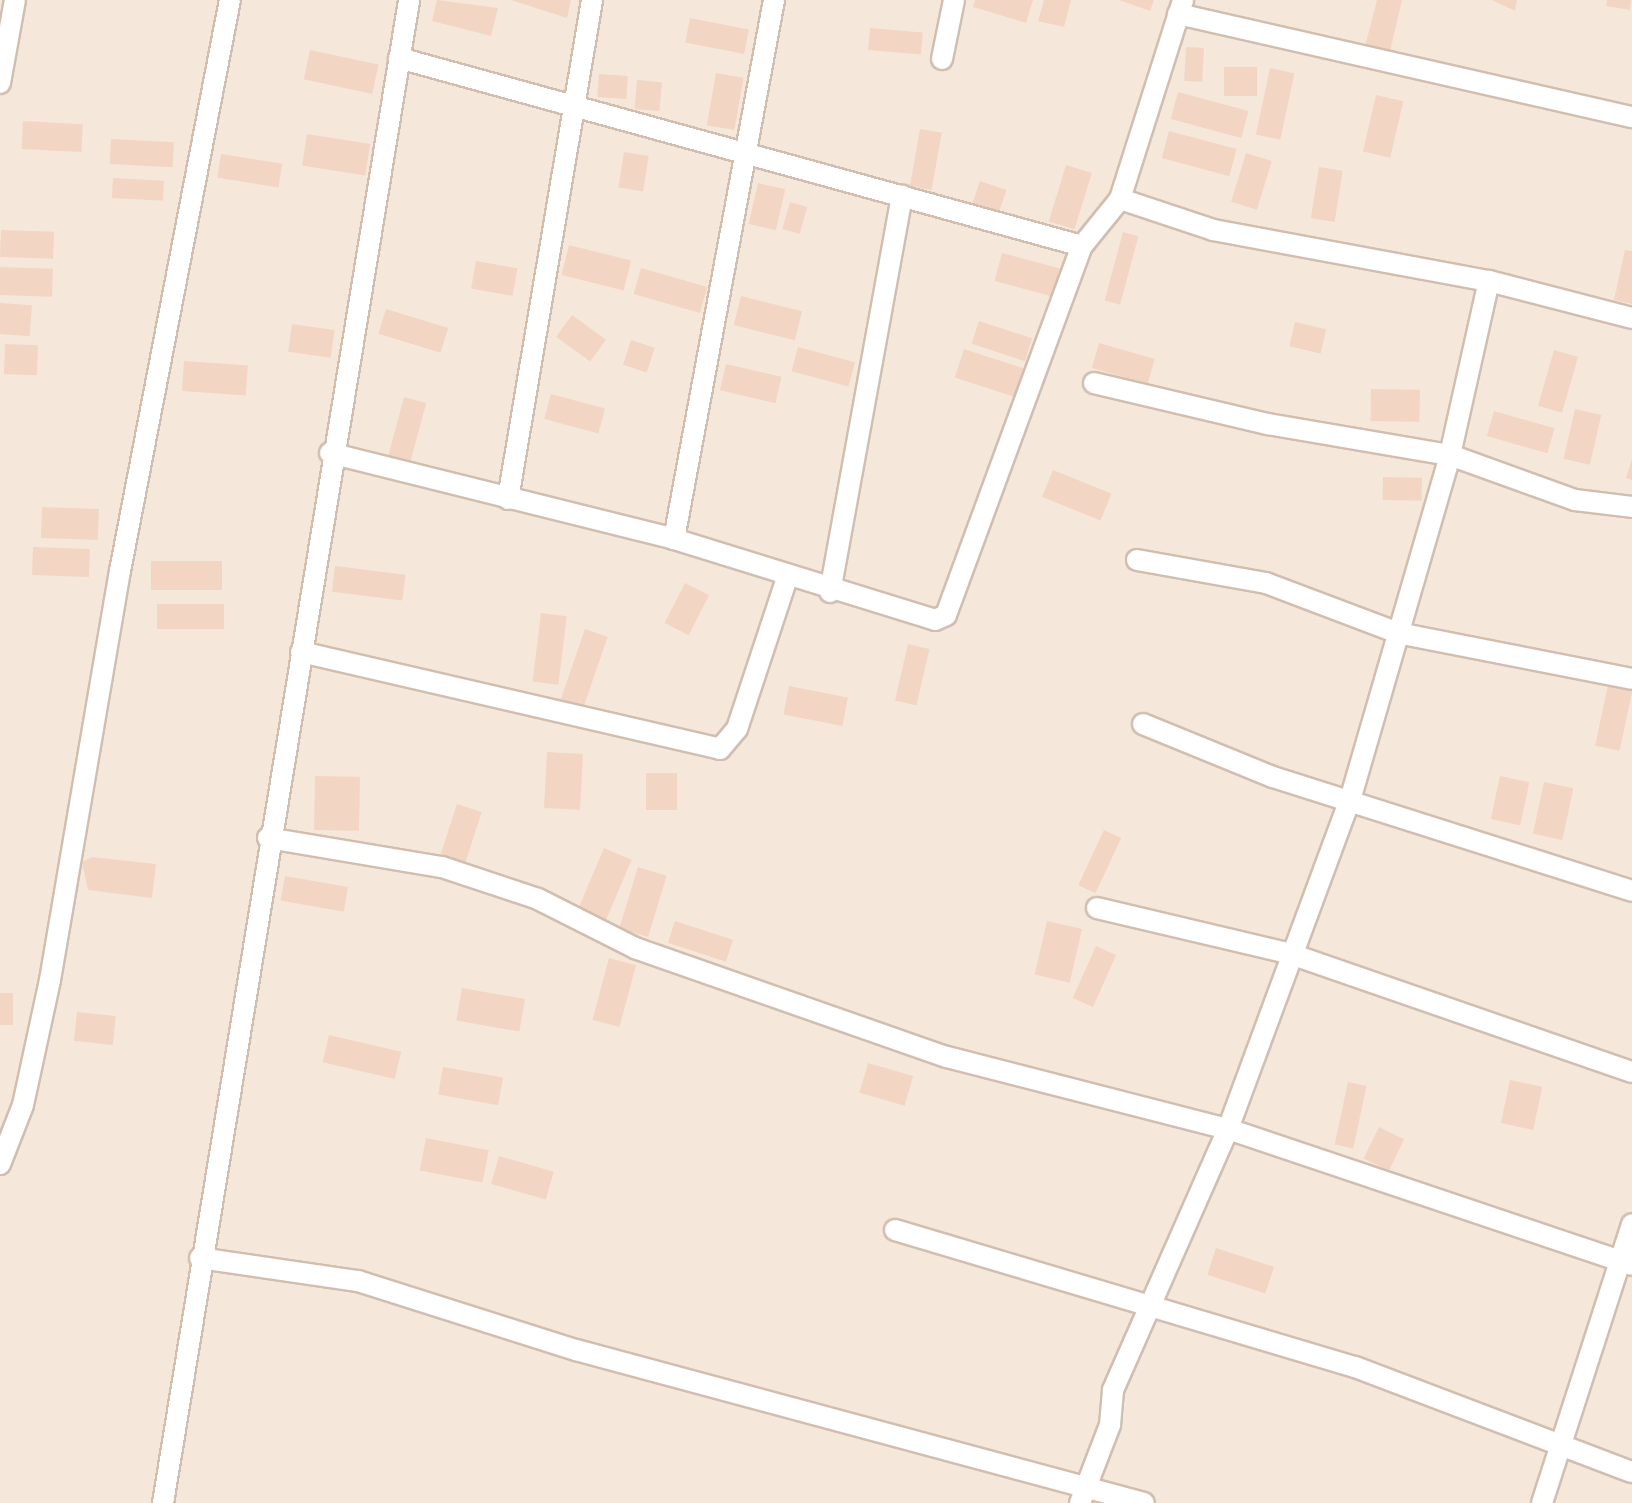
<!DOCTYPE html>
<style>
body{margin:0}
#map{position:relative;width:1632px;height:1503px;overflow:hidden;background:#fdf6ec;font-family:"Asap Condensed",sans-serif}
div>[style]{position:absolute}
.residential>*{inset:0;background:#f5e8da;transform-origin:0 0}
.building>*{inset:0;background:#f3d5c3;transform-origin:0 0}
.roads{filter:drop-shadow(2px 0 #d1beb0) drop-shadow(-2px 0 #d1beb0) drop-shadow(0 2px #d1beb0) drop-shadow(0 -2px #d1beb0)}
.minor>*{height:20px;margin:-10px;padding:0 10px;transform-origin:10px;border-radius:10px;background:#fff}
span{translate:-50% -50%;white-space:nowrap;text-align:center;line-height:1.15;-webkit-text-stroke:6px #fffaf3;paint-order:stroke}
</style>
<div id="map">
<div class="residential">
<div style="left:0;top:0;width:1632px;height:1503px"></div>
</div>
<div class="building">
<div style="clip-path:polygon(437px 0,498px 8px,491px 36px,432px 21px)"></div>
<div style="clip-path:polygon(511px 0,571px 0,567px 18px)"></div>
<div style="clip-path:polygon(975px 0,1033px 0,1026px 23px,973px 7px)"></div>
<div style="clip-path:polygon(1044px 0,1071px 0,1064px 27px,1038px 21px)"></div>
<div style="clip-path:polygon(1119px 0,1154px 0,1150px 11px)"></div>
<div style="clip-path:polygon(1377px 0,1402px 0,1389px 56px,1364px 50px)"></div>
<div style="clip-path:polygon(1492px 0,1517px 0,1515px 11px)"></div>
<div style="clip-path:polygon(1607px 0,1631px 0,1630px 10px,1606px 6px)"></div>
<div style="left:690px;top:18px;width:60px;height:25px;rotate:11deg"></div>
<div style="left:870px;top:28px;width:53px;height:22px;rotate:5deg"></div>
<div style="left:1186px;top:47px;width:18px;height:34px;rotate:3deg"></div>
<div style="left:310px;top:50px;width:70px;height:30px;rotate:12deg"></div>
<div style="left:1224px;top:67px;width:33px;height:29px"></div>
<div style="left:1270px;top:68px;width:25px;height:68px;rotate:12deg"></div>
<div style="left:716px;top:73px;width:28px;height:53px;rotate:10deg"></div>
<div style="left:599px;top:74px;width:29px;height:23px;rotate:4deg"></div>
<div style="left:637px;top:80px;width:25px;height:29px;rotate:5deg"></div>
<div style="left:1178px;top:92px;width:73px;height:28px;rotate:15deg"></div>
<div style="left:1376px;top:95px;width:28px;height:58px;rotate:13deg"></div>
<div style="left:23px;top:121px;width:60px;height:28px;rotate:3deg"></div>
<div style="left:920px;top:129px;width:22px;height:58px;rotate:10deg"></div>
<div style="left:1169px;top:131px;width:70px;height:28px;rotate:15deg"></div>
<div style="left:307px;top:134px;width:64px;height:32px;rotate:9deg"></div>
<div style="left:111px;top:139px;width:63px;height:25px;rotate:3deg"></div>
<div style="left:624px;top:152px;width:25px;height:36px;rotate:9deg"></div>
<div style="left:1246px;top:153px;width:27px;height:51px;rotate:17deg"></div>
<div style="left:221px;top:154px;width:62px;height:24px;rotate:9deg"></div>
<div style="left:1066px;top:165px;width:27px;height:59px;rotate:17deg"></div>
<div style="left:1319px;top:167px;width:24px;height:52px;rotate:9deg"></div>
<div style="left:113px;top:178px;width:51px;height:20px;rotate:3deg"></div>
<div style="left:980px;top:181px;width:28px;height:25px;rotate:19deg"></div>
<div style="left:758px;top:183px;width:28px;height:42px;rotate:13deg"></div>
<div style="left:790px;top:202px;width:18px;height:28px;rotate:16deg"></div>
<div style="left:1px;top:230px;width:53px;height:27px;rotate:2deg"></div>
<div style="left:1123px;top:232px;width:16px;height:71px;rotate:15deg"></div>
<div style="left:569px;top:245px;width:64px;height:31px;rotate:14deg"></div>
<div style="clip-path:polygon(1625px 250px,1632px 251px,1632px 304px,1614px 300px)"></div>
<div style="left:1002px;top:253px;width:61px;height:29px;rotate:15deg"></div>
<div style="left:476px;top:261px;width:42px;height:28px;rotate:10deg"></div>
<div style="left:0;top:267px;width:53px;height:28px;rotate:2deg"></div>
<div style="left:641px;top:268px;width:69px;height:27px;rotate:16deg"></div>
<div style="left:741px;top:296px;width:63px;height:30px;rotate:14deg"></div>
<div style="left:0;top:303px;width:32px;height:31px;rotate:4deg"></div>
<div style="left:386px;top:309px;width:65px;height:26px;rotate:17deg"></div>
<div style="left:572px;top:315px;width:42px;height:27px;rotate:36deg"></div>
<div style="left:979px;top:321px;width:56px;height:24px;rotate:18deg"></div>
<div style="left:1295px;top:322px;width:32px;height:25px;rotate:13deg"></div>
<div style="left:292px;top:324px;width:43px;height:28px;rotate:8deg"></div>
<div style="left:631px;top:340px;width:25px;height:26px;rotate:18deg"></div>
<div style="left:1099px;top:343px;width:58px;height:26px;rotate:16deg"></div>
<div style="left:5px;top:344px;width:33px;height:30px;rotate:2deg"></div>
<div style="left:798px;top:347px;width:59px;height:25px;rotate:15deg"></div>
<div style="left:964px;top:349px;width:67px;height:30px;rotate:18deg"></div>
<div style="left:1554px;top:350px;width:25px;height:58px;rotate:16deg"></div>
<div style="left:184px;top:361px;width:64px;height:30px;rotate:4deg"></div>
<div style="left:726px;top:364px;width:57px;height:27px;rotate:13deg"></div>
<div style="left:1371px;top:389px;width:49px;height:32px;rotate:1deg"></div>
<div style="left:551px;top:394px;width:56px;height:26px;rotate:15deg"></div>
<div style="left:404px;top:397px;width:23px;height:61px;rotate:15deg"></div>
<div style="left:1575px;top:409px;width:27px;height:51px;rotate:13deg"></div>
<div style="left:1494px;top:411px;width:63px;height:26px;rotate:16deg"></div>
<div style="clip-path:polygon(1632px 459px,1632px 480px,1626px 478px)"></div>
<div style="left:1053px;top:470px;width:63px;height:29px;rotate:22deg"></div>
<div style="left:1383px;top:477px;width:39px;height:23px;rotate:1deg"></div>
<div style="left:42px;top:507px;width:57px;height:31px;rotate:2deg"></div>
<div style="left:33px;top:547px;width:57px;height:28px;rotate:2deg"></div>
<div style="left:151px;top:561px;width:71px;height:29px"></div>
<div style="left:335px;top:566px;width:71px;height:26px;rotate:7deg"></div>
<div style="left:685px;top:583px;width:27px;height:45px;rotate:27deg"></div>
<div style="left:157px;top:604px;width:67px;height:25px"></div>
<div style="left:541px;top:613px;width:26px;height:69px;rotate:7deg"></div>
<div style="left:585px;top:629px;width:24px;height:74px;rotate:19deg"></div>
<div style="left:908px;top:644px;width:22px;height:58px;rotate:13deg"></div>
<div style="left:1608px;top:685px;width:25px;height:62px;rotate:12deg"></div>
<div style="left:789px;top:686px;width:60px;height:29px;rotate:11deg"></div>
<div style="left:547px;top:752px;width:36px;height:56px;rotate:3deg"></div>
<div style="left:646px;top:773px;width:31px;height:37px"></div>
<div style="left:315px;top:776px;width:45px;height:54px;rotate:1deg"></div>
<div style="left:1500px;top:776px;width:30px;height:44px;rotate:12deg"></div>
<div style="left:1544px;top:782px;width:30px;height:53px;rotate:12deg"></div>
<div style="left:457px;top:804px;width:26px;height:53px;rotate:18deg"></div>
<div style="left:1104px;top:830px;width:19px;height:61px;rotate:25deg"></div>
<div style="left:604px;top:848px;width:30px;height:67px;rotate:23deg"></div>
<div style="clip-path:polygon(92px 857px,156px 864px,152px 898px,88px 890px,82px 862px)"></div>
<div style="left:638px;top:867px;width:30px;height:64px;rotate:17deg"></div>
<div style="left:285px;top:876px;width:64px;height:25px;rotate:10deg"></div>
<div style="left:675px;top:921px;width:61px;height:23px;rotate:18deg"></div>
<div style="left:1047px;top:921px;width:36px;height:55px;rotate:13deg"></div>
<div style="left:1096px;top:946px;width:22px;height:57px;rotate:24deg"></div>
<div style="left:609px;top:958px;width:28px;height:64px;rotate:15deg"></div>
<div style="left:462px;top:988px;width:64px;height:33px;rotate:10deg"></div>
<div style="left:0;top:993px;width:13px;height:32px"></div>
<div style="left:77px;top:1012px;width:39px;height:29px;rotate:6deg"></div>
<div style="left:329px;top:1035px;width:74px;height:28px;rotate:13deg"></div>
<div style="left:868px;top:1063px;width:47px;height:31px;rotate:16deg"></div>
<div style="left:443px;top:1067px;width:61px;height:28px;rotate:10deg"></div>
<div style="left:1510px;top:1080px;width:33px;height:44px;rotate:12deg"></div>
<div style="left:1348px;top:1082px;width:19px;height:64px;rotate:12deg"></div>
<div style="left:1379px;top:1127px;width:28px;height:35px;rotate:26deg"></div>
<div style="left:426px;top:1138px;width:64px;height:33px;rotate:11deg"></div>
<div style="left:499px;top:1156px;width:57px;height:29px;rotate:16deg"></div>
<div style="left:1216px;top:1248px;width:61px;height:28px;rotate:18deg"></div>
</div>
<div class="roads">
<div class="minor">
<div style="left:1178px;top:14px;width:466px;rotate:12.8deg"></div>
<div style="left:399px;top:58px;width:708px;rotate:15.39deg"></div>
<div style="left:942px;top:59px;width:60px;rotate:-78.5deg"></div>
<div style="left:0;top:83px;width:84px;rotate:-79.8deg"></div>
<div style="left:1120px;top:199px;width:98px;rotate:18.4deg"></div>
<div style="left:1213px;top:230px;width:281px;rotate:10.5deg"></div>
<div style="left:1489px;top:281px;width:148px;rotate:14.5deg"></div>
<div style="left:1094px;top:383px;width:179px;rotate:13.3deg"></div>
<div style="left:1268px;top:424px;width:185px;rotate:9.7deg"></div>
<div style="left:1450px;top:455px;width:133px;rotate:19.8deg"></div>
<div style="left:1575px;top:500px;width:57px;rotate:7deg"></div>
<div style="left:330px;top:453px;width:355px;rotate:14deg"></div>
<div style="left:674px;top:539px;width:273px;rotate:17.2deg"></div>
<div style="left:935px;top:620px;width:12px;rotate:-24deg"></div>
<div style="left:946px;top:615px;width:393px;rotate:-69.8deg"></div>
<div style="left:1082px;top:246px;width:60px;rotate:-51deg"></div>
<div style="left:1120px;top:199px;width:209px;rotate:-72.4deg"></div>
<div style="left:508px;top:499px;width:506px;rotate:-80.44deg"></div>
<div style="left:674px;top:539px;width:548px;rotate:-79.49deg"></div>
<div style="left:1137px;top:560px;width:131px;rotate:10.1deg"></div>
<div style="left:1266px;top:583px;width:141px;rotate:20.7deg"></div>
<div style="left:1398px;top:633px;width:238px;rotate:11.1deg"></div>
<div style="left:830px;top:592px;width:403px;rotate:-79.7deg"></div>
<div style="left:301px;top:652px;width:430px;rotate:13deg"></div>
<div style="left:720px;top:749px;width:26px;rotate:-50deg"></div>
<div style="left:737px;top:729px;width:159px;rotate:-71.7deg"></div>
<div style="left:1143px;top:724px;width:140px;rotate:22.2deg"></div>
<div style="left:1273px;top:777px;width:377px;rotate:17.6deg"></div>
<div style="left:268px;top:838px;width:176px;rotate:9.5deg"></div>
<div style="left:442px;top:867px;width:101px;rotate:18.4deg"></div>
<div style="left:538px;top:899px;width:109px;rotate:26.8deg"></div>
<div style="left:635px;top:948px;width:330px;rotate:19.3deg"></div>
<div style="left:947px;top:1057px;width:290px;rotate:14.4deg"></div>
<div style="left:1228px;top:1129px;width:426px;rotate:18.6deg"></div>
<div style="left:1097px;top:908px;width:196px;rotate:13.3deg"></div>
<div style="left:1288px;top:953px;width:364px;rotate:19.1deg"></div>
<div style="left:0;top:1164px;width:63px;rotate:-68.7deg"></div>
<div style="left:23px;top:1105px;width:128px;rotate:-77.8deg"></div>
<div style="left:50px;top:980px;width:415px;rotate:-80.3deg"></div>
<div style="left:120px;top:571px;width:581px;rotate:-79.1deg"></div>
<div style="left:895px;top:1230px;width:480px;rotate:16.6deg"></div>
<div style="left:1355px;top:1367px;width:296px;rotate:20.8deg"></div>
<div style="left:200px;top:1258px;width:160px;rotate:8.3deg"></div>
<div style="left:358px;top:1281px;width:229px;rotate:17.6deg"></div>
<div style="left:576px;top:1350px;width:588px;rotate:15.08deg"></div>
<div style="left:163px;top:1503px;width:1523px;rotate:-80.7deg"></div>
<div style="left:1080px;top:1503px;width:84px;rotate:-69deg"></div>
<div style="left:1110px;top:1425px;width:35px;rotate:-85deg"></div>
<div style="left:1113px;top:1390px;width:285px;rotate:-66.2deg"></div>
<div style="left:1228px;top:1129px;width:351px;rotate:-69.7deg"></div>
<div style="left:1350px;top:800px;width:359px;rotate:-73.8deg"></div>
<div style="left:1450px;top:455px;width:178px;rotate:-77.4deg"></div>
<div style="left:1542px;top:1503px;width:293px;rotate:-72.1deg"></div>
</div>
</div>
</div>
